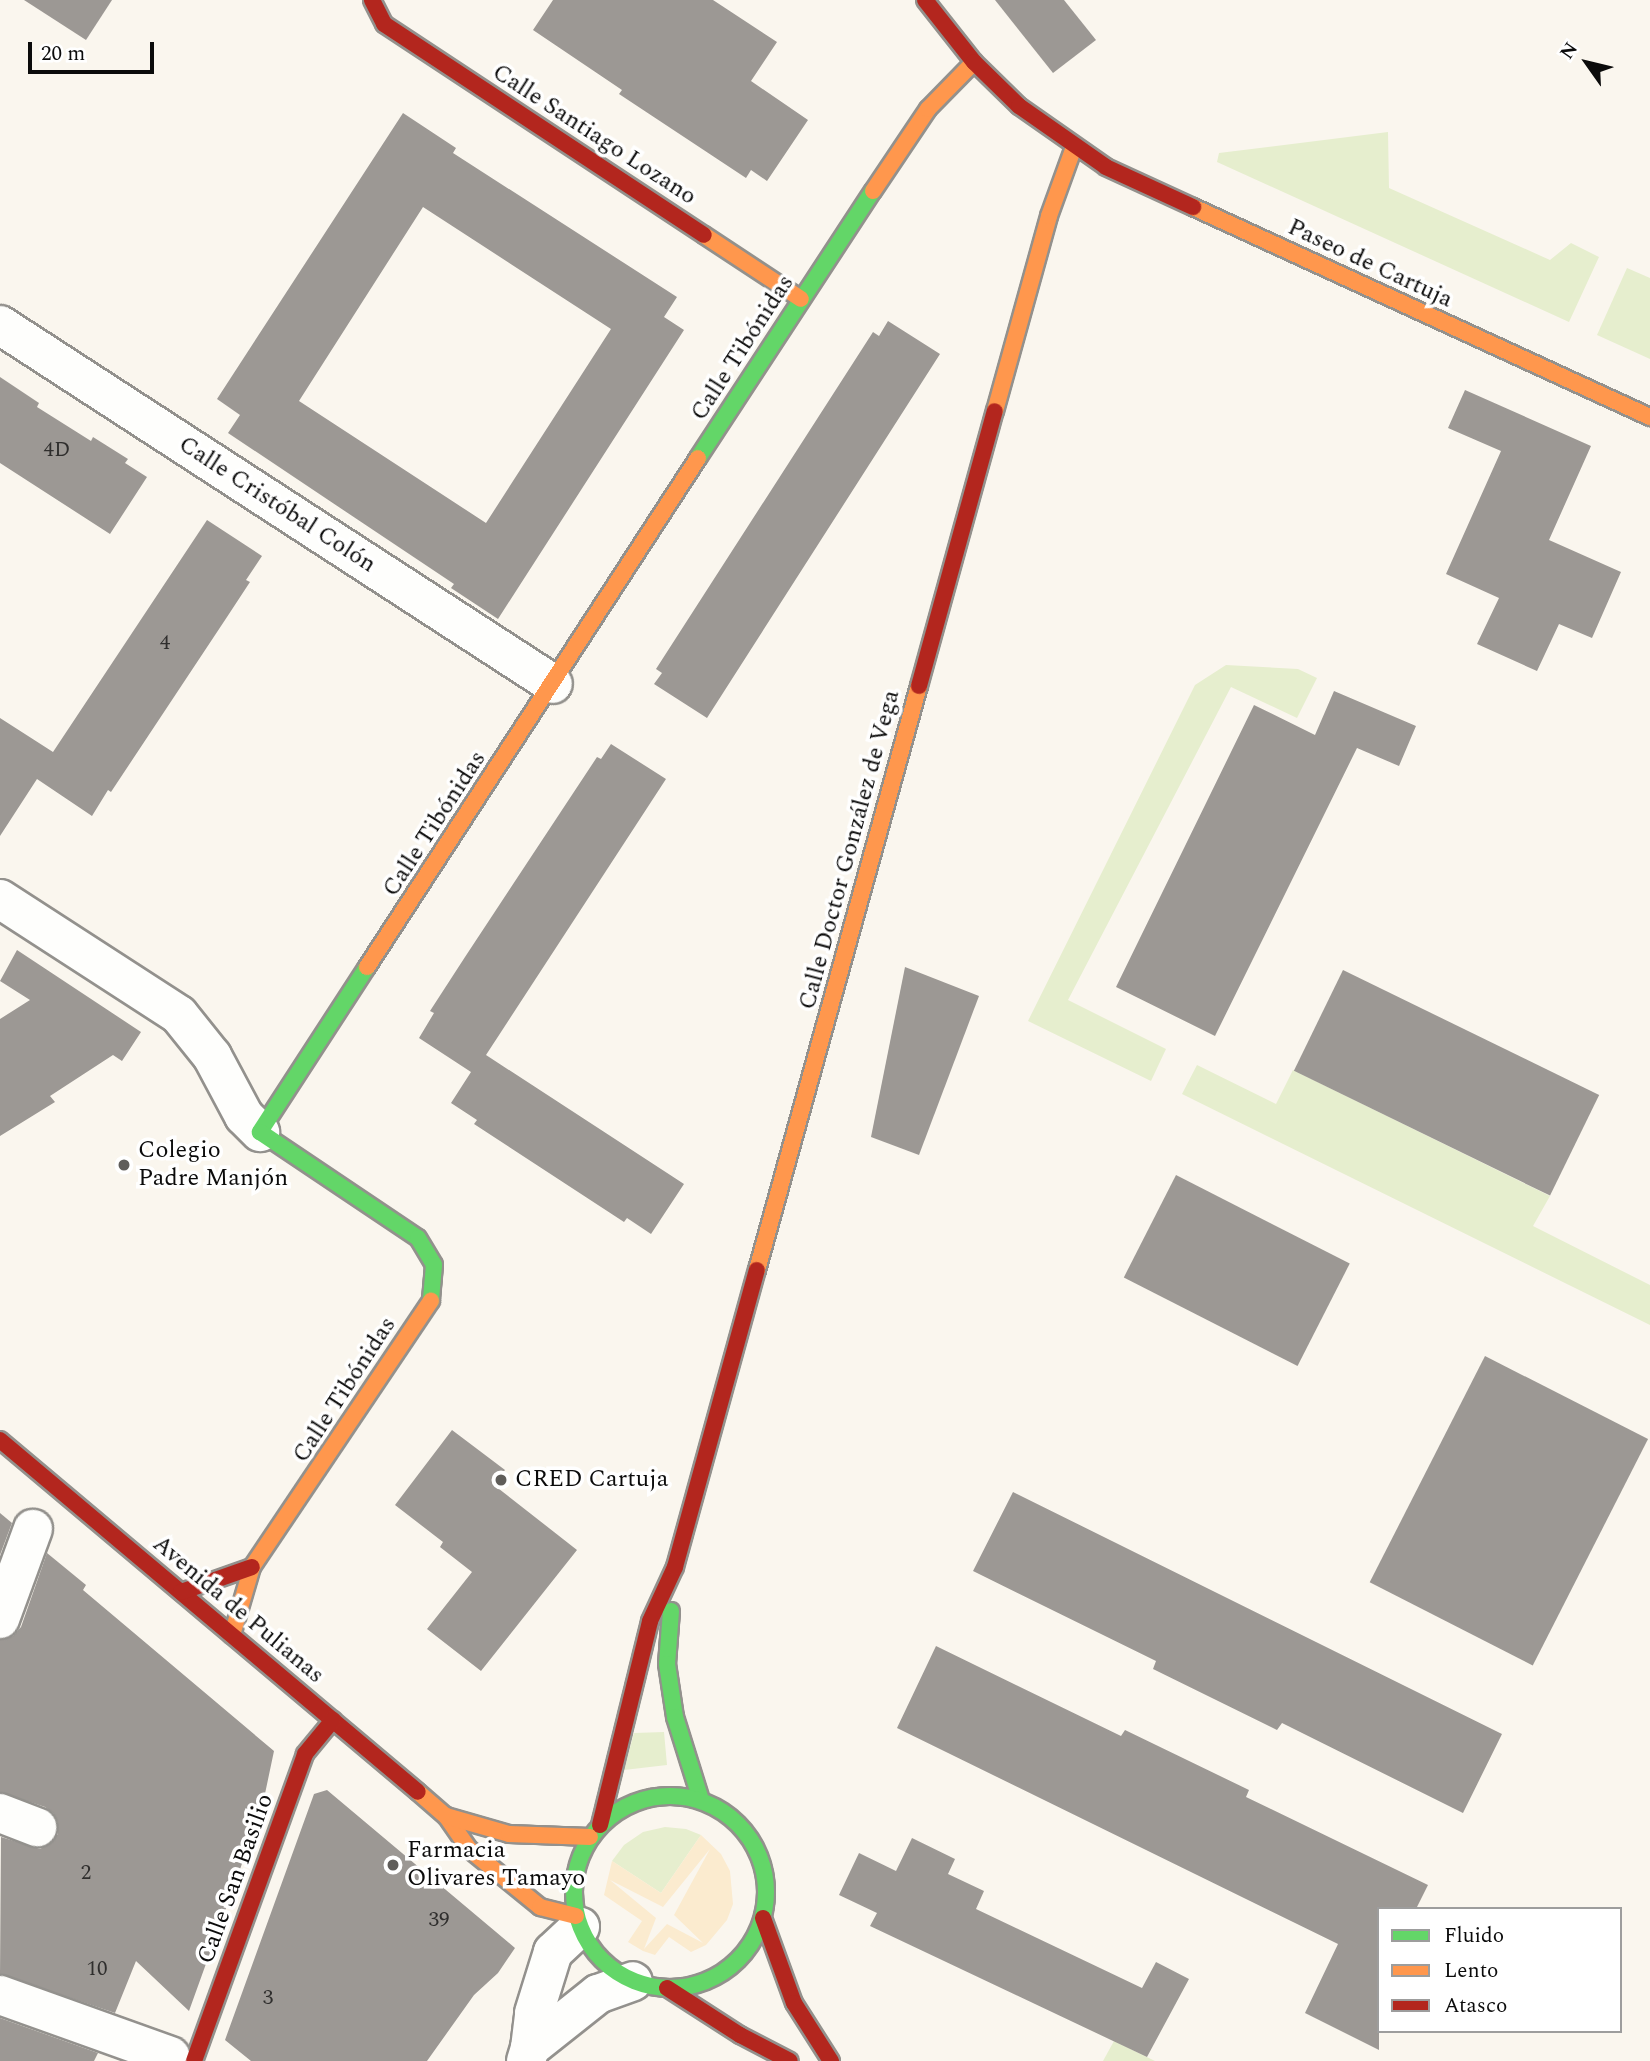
<!DOCTYPE html>
<meta charset="utf-8">
<style>
body{margin:0}
#map{position:relative;width:1650px;height:2061px;overflow:hidden;background:#faf6ee;font-family:Spectral,serif}
div>[style]{position:absolute}
.green>*{inset:0;background:#e6eece}
.sand>*{inset:0;background:#fbebcf}
.building>*{inset:0;background:#9c9894;transform-origin:0 0}
.roads{filter:drop-shadow(2px 0 #93918d) drop-shadow(-2px 0 #93918d) drop-shadow(0 2px #93918d) drop-shadow(0 -2px #93918d)}
.street>*{height:38px;margin:-19px;padding:0 19px;transform-origin:19px;border-radius:19px;background:#fefefc}
.fast>*{height:16px;margin:-8px;padding:0 8px;transform-origin:8px;border-radius:8px;background:#63d668}
.fast>.ring{margin:-8px;padding:0;box-sizing:content-box;background:none;border:16px solid #63d668;border-radius:50%}
.slow>*{height:16px;margin:-8px;padding:0 8px;transform-origin:8px;border-radius:8px;background:#ff974d}
.jam>*{height:16px;margin:-8px;padding:0 8px;transform-origin:8px;border-radius:8px;background:#b3261e}
.dots>*{width:19px;height:19px;translate:-50% -50%;box-sizing:border-box;border:4px solid #fff;border-radius:50%}
span{translate:-50% -50%;white-space:nowrap;text-align:center;line-height:1.15;-webkit-text-stroke:7px #fff;paint-order:stroke}
.number-label{font-size:21px;color:#2f2e2d}
.number-label span{-webkit-text-stroke-width:0}
.street-label{font-size:24px;color:#0b0b0b}
.poi-label{font-size:24px;color:#0b0b0b}
.left{translate:0 -50%;text-align:left}
.legend{position:absolute;left:1377px;top:1907px;width:245px;height:126px;box-sizing:border-box;background:#fff;border:2px solid #9d9d9d;margin:0;padding:9px 12px;list-style:none;font-size:21px;color:#0b0b0b}
.legend li{display:flex;align-items:center;gap:14px;height:35px}
.legend b{width:35px;border:2px solid #9d9d9d}
.north{position:absolute;left:1552px;top:28px;width:70px;height:70px;-webkit-text-stroke:5px #fff;paint-order:stroke;rotate:304deg;font-size:19px;font-weight:700;line-height:28px;text-align:center;color:#0b0b0b}
.north::after{content:'';display:block;margin:auto;width:24px;height:32px;background:#0b0b0b;clip-path:polygon(50% 0,100% 100%,50% 72%,0 100%)}
.scale{position:absolute;left:28px;top:42px;width:126px;height:32px;box-sizing:border-box;border:4px solid #0b0b0b;border-top:0;padding-left:9px;font-size:21px;line-height:24px;white-space:nowrap;color:#0b0b0b;-webkit-text-stroke:5px #fff;paint-order:stroke}
</style>
<div id="map">
<div class="green">
<div style="clip-path:polygon(1388px 132px,1389px 188px,1550px 260px,1571px 243px,1599px 257px,1569px 322px,1217px 162px,1219px 153px)"></div>
<div style="clip-path:polygon(1627px 268px,1650px 278px,1650px 359px,1597px 335px)"></div>
<div style="clip-path:polygon(1226px 665px,1298px 669px,1317px 678px,1297px 718px,1231px 687px,1068px 1000px,1166px 1049px,1151px 1081px,1028px 1021px,1195px 685px)"></div>
<div style="clip-path:polygon(1197px 1065px,1276px 1104px,1293px 1070px,1550px 1196px,1533px 1226px,1650px 1285px,1650px 1325px,1182px 1094px)"></div>
<div style="clip-path:polygon(664px 1732px,667px 1765px,624px 1770px,634px 1733px)"></div>
<div style="clip-path:polygon(665px 1827px,686px 1829px,701px 1835px,661px 1893px,612px 1861px,624px 1845px,643px 1832px)"></div>
<div style="clip-path:polygon(1114px 2041px,1155px 2061px,1103px 2061px)"></div>
</div>
<div class="sand">
<div style="clip-path:polygon(evenodd,701px 1835px,721px 1854px,730px 1871px,733px 1904px,727px 1920px,706px 1945px,691px 1952px,669px 1937px,655px 1955px,643px 1951px,628px 1942px,642px 1921px,604px 1895px,612px 1861px,661px 1893px,701px 1835px,710px 1849px,674px 1915px,703px 1943px,667px 1924px,644px 1949px,656px 1918px,610px 1880px,663px 1907px,710px 1849px)"></div>
</div>
<div class="building">
<div style="clip-path:polygon(24px 0,112px 0,86px 40px)"></div>
<div style="clip-path:polygon(553px 0,713px 0,777px 42px,751px 81px,808px 120px,767px 181px,751px 170px,746px 178px,619px 94px,622px 90px,533px 30px)"></div>
<div style="clip-path:polygon(995px 0,1064px 0,1096px 40px,1053px 73px)"></div>
<div style="clip-path:polygon(evenodd,403px 113px,456px 148px,453px 153px,677px 297px,664px 317px,684px 330px,498px 619px,451px 588px,454px 584px,228px 433px,240px 415px,217px 399px,403px 113px,423px 207px,611px 329px,486px 523px,299px 401px,423px 207px)"></div>
<div style="clip-path:polygon(888px 321px,940px 354px,707px 718px,654px 684px,662px 673px,656px 669px,873px 332px,879px 336px)"></div>
<div style="clip-path:polygon(0 377px,39px 403px,37px 407px,91px 441px,93px 437px,128px 459px,125px 463px,147px 477px,110px 534px,0 463px)"></div>
<div style="clip-path:polygon(1465px 390px,1591px 446px,1549px 540px,1621px 572px,1592px 638px,1559px 624px,1537px 671px,1477px 644px,1499px 598px,1446px 574px,1501px 451px,1448px 428px)"></div>
<div style="clip-path:polygon(207px 520px,262px 556px,246px 580px,250px 582px,227px 617px,111px 792px,108px 790px,92px 816px,37px 779px,0 836px,0 718px,53px 752px)"></div>
<div style="clip-path:polygon(1334px 691px,1416px 726px,1399px 766px,1357px 748px,1215px 1036px,1116px 987px,1254px 705px,1315px 735px)"></div>
<div style="clip-path:polygon(611px 744px,666px 779px,486px 1055px,684px 1184px,651px 1234px,627px 1218px,624px 1222px,474px 1124px,477px 1120px,451px 1103px,471px 1072px,419px 1038px,434px 1013px,430px 1011px,465px 957px,597px 757px,601px 759px)"></div>
<div style="clip-path:polygon(17px 950px,141px 1032px,122px 1061px,113px 1055px,50px 1096px,55px 1102px,0 1136px,0 1019px,30px 1000px,0 981px)"></div>
<div style="clip-path:polygon(905px 967px,979px 996px,919px 1155px,871px 1137px)"></div>
<div style="left:1343px;top:970px;width:285px;height:112px;rotate:26deg"></div>
<div style="left:1176px;top:1175px;width:195px;height:115px;rotate:27deg"></div>
<div style="left:1485px;top:1356px;width:183px;height:254px;rotate:27deg"></div>
<div style="clip-path:polygon(452px 1430px,505px 1470px,494px 1485px,577px 1550px,481px 1671px,427px 1629px,472px 1572px,440px 1547px,443px 1542px,395px 1505px)"></div>
<div style="clip-path:polygon(1013px 1492px,1502px 1734px,1463px 1813px,1282px 1723px,1277px 1730px,1153px 1669px,1156px 1661px,973px 1571px)"></div>
<div style="clip-path:polygon(0 1513px,12px 1523px,0 1555px)"></div>
<div style="clip-path:polygon(47px 1553px,86px 1585px,83px 1590px,274px 1751px,262px 1808px,189px 2011px,136px 1961px,115px 2013px,0 1974px,1px 1837px,40px 1849px,51px 1843px,58px 1834px,58px 1823px,53px 1813px,45px 1807px,0 1792px,0 1640px,13px 1636px,21px 1627px)"></div>
<div style="clip-path:polygon(936px 1646px,1121px 1736px,1125px 1730px,1249px 1790px,1246px 1797px,1428px 1885px,1416px 1909px,1379px 1909px,1379px 2050px,1305px 2013px,1338px 1944px,897px 1728px)"></div>
<div style="clip-path:polygon(327px 1790px,515px 1948px,498px 1973px,474px 1995px,427px 2061px,251px 2061px,225px 2040px,314px 1794px)"></div>
<div style="clip-path:polygon(912px 1838px,955px 1859px,948px 1874px,984px 1891px,976px 1909px,1142px 1988px,1156px 1962px,1189px 1979px,1147px 2057px,870px 1926px,877px 1913px,839px 1895px,859px 1853px,896px 1871px)"></div>
<div style="clip-path:polygon(0 2018px,98px 2053px,94px 2061px,0 2061px)"></div>
</div>
<div class="roads">
<div class="street">
<div style="left:0;top:325px;width:659px;rotate:32.99deg"></div>
<div style="left:0;top:899px;width:213px;rotate:32.9deg"></div>
<div style="left:179px;top:1015px;width:53px;rotate:51.2deg"></div>
<div style="left:212px;top:1056px;width:68px;rotate:61.9deg"></div>
<div style="left:244px;top:1116px;width:23px;rotate:45deg"></div>
<div style="left:0;top:1619px;width:96px;rotate:-69.9deg"></div>
<div style="left:0;top:1813px;width:40px;rotate:21deg"></div>
<div style="left:0;top:1995px;width:181px;rotate:19.7deg"></div>
<div style="left:530px;top:2048px;width:87px;rotate:-38.5deg"></div>
<div style="left:598px;top:1994px;width:37px;rotate:-20deg"></div>
<div style="left:526px;top:2061px;width:14px;rotate:-73deg"></div>
<div style="left:530px;top:2048px;width:35px;rotate:-83deg"></div>
<div style="left:534px;top:2013px;width:64px;rotate:-72.7deg"></div>
<div style="left:553px;top:1952px;width:37px;rotate:-43deg"></div>
</div>
<div class="fast">
<div style="left:698px;top:458px;width:319px;rotate:-56.8deg"></div>
<div style="left:367px;top:967px;width:197px;rotate:123deg"></div>
<div style="left:260px;top:1132px;width:190px;rotate:33.9deg"></div>
<div style="left:418px;top:1238px;width:31px;rotate:59deg"></div>
<div style="left:434px;top:1265px;width:36px;rotate:95deg"></div>
<div style="left:671px;top:1611px;width:53px;rotate:94.3deg"></div>
<div style="left:667px;top:1664px;width:54px;rotate:81.4deg"></div>
<div style="left:675px;top:1717px;width:87px;rotate:72.6deg"></div>
<div class="ring" style="left:574px;top:1796px;width:176px;height:176px"></div>
</div>
<div class="slow">
<div style="left:873px;top:191px;width:99px;rotate:-56.1deg"></div>
<div style="left:928px;top:109px;width:66px;rotate:-45.6deg"></div>
<div style="left:1193px;top:207px;width:503px;rotate:24.68deg"></div>
<div style="left:704px;top:235px;width:116px;rotate:33.4deg"></div>
<div style="left:995px;top:411px;width:202px;rotate:-74.5deg"></div>
<div style="left:1049px;top:216px;width:73px;rotate:-70.1deg"></div>
<div style="left:367px;top:967px;width:607px;rotate:-56.96deg"></div>
<div style="left:757px;top:1270px;width:606px;rotate:-74.5deg"></div>
<div style="left:232px;top:1635px;width:71px;rotate:-73.6deg"></div>
<div style="left:252px;top:1567px;width:321px;rotate:-56.1deg"></div>
<div style="left:418px;top:1792px;width:37px;rotate:41deg"></div>
<div style="left:446px;top:1816px;width:40px;rotate:55.1deg"></div>
<div style="left:469px;top:1849px;width:92px;rotate:39.2deg"></div>
<div style="left:540px;top:1907px;width:37px;rotate:14deg"></div>
<div style="left:446px;top:1816px;width:66px;rotate:15.9deg"></div>
<div style="left:509px;top:1834px;width:81px;rotate:2.1deg"></div>
</div>
<div class="jam">
<div style="left:372px;top:0;width:27px;rotate:63deg"></div>
<div style="left:384px;top:24px;width:383px;rotate:33.4deg"></div>
<div style="left:925px;top:0;width:79px;rotate:51.7deg"></div>
<div style="left:974px;top:62px;width:63px;rotate:44.4deg"></div>
<div style="left:1019px;top:106px;width:106px;rotate:35deg"></div>
<div style="left:1106px;top:167px;width:96px;rotate:24.7deg"></div>
<div style="left:919px;top:686px;width:285px;rotate:-74.6deg"></div>
<div style="left:0;top:1440px;width:546px;rotate:40.1deg"></div>
<div style="left:181px;top:1592px;width:75px;rotate:-19.4deg"></div>
<div style="left:600px;top:1825px;width:210px;rotate:-76.2deg"></div>
<div style="left:650px;top:1621px;width:60px;rotate:-65.2deg"></div>
<div style="left:675px;top:1567px;width:308px;rotate:-74.6deg"></div>
<div style="left:763px;top:1918px;width:90px;rotate:70deg"></div>
<div style="left:794px;top:2003px;width:69px;rotate:57.5deg"></div>
<div style="left:667px;top:1988px;width:87px;rotate:32.8deg"></div>
<div style="left:740px;top:2035px;width:56px;rotate:27.5deg"></div>
<div style="left:194px;top:2061px;width:326px;rotate:-70.1deg"></div>
<div style="left:305px;top:1754px;width:44px;rotate:-50.5deg"></div>
</div>
</div>
<div class="dots">
<div style="left:124px;top:1165px;background:#5f5d5a"></div>
<div style="left:501px;top:1480px;background:#5f5d5a"></div>
<div style="left:393px;top:1865px;background:#5f5d5a"></div>
</div>
<div class="number-label">
<span style="left:57px;top:450px">4D</span>
<span style="left:165px;top:643px">4</span>
<span style="left:86px;top:1873px">2</span>
<span style="left:439px;top:1920px">39</span>
<span style="left:97px;top:1969px">10</span>
<span style="left:268px;top:1998px">3</span>
</div>
<div class="street-label">
<span style="left:594px;top:135px;rotate:33deg">Calle Santiago Lozano</span>
<span style="left:1370px;top:264px;rotate:25deg">Paseo de Cartuja</span>
<span style="left:743px;top:348px;rotate:-57deg">Calle Tibónidas</span>
<span style="left:277px;top:505px;rotate:33deg">Calle Cristóbal Colón</span>
<span style="left:435px;top:824px;rotate:-57deg">Calle Tibónidas</span>
<span style="left:850px;top:850px;rotate:-75deg">Calle Doctor González de Vega</span>
<span style="left:345px;top:1390px;rotate:-57deg">Calle Tibónidas</span>
<span style="left:238px;top:1610px;rotate:40deg">Avenida de Pulianas</span>
<span style="left:236px;top:1879px;rotate:-70deg">Calle San Basilio</span>
</div>
<div class="poi-label">
<span class="left" style="left:138px;top:1165px">Colegio<br>Padre Manjón</span>
<span class="left" style="left:515px;top:1480px">CRED Cartuja</span>
<span class="left" style="left:407px;top:1865px">Farmacia<br>Olivares Tamayo</span>
</div>
<ul class="legend">
<li><b style="height:9px;background:#63d668"></b>Fluido</li>
<li><b style="height:9px;background:#ff974d"></b>Lento</li>
<li><b style="height:9px;background:#b3261e"></b>Atasco</li>
</ul>
<div class="north">N</div>
<div class="scale">20 m</div>
</div>
